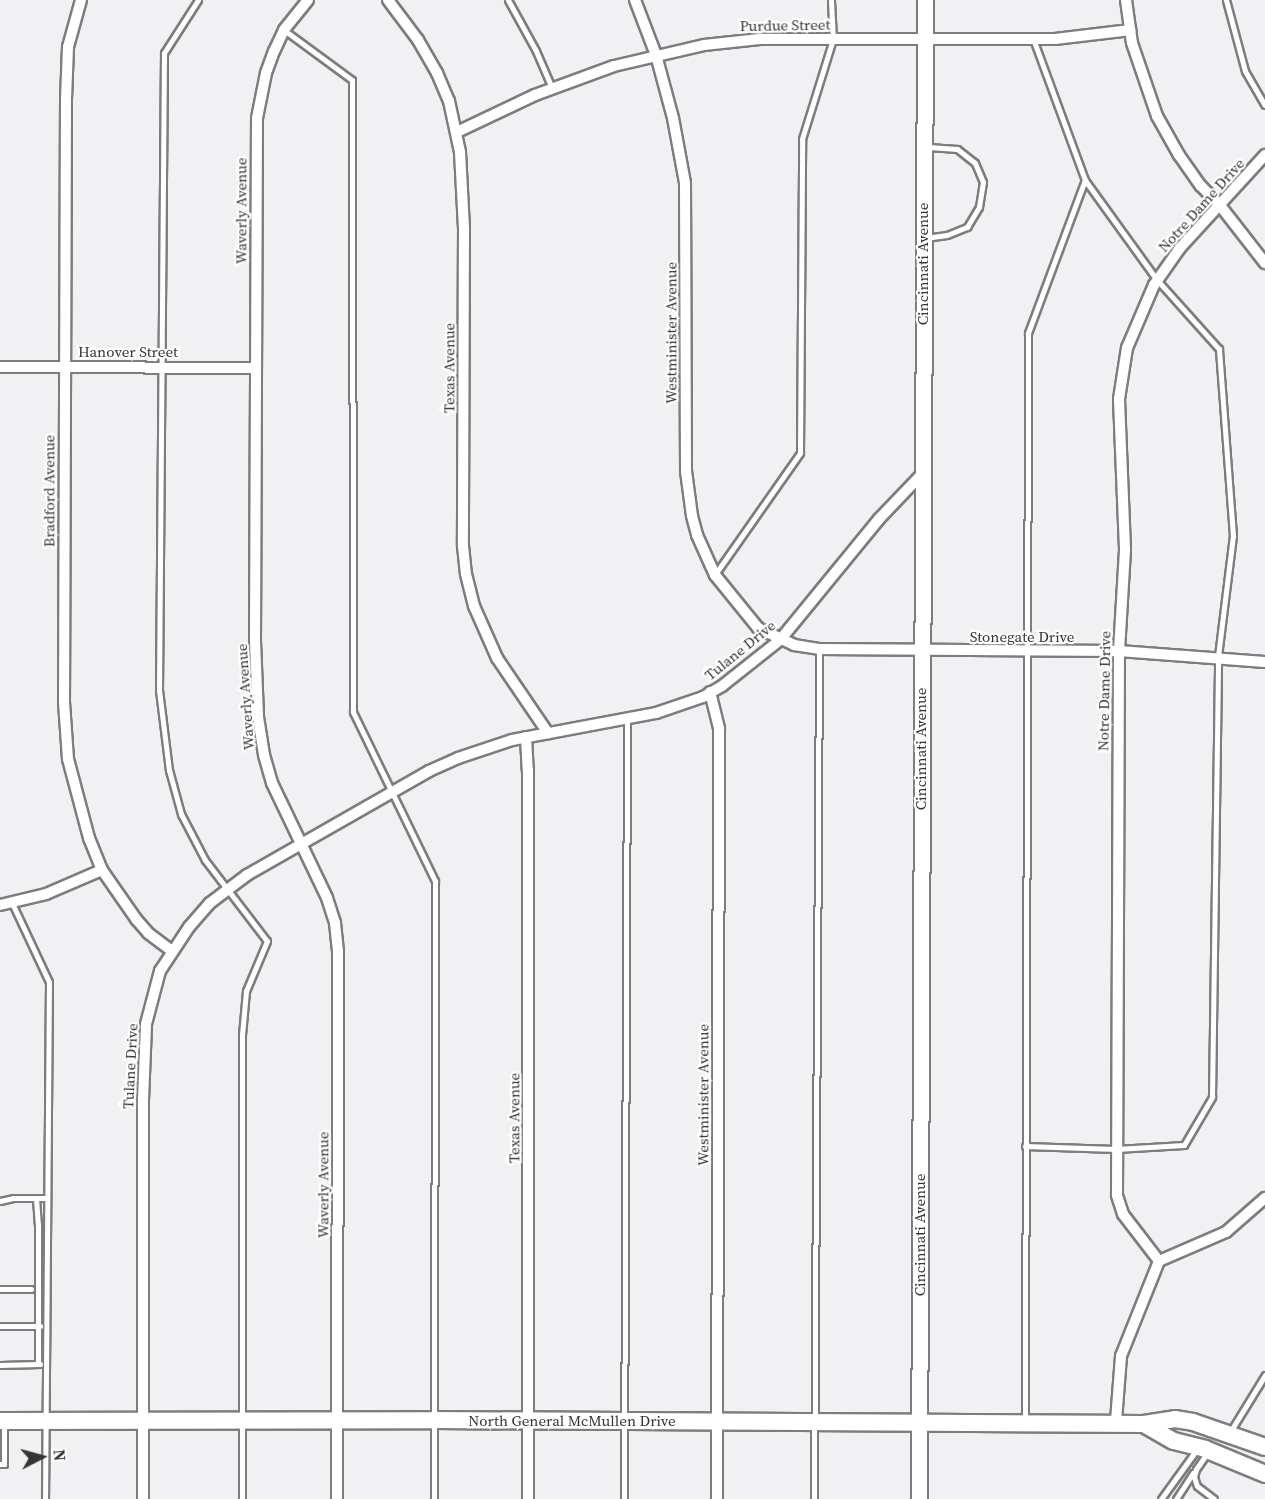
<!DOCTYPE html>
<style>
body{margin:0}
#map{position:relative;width:1265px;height:1499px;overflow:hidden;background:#f1f1f3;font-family:"Source Serif 4",serif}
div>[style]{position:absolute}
.roads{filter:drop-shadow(2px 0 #7c7d7e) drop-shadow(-2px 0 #7c7d7e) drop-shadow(0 2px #7c7d7e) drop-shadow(0 -2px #7c7d7e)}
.lane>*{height:5px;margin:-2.5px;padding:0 2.5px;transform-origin:2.5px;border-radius:2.5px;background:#fff}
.street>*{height:10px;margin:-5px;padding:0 5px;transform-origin:5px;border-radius:5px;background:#fff}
.secondary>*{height:15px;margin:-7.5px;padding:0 7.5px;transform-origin:7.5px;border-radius:7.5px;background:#fff}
.primary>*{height:16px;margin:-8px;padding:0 8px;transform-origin:8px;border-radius:8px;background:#fff}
span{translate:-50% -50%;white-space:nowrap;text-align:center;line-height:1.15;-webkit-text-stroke:4.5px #feffff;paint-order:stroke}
.street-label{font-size:15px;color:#353535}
.north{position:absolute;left:12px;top:1427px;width:60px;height:60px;-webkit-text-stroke:4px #feffff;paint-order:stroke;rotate:84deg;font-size:16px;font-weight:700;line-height:24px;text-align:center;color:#353535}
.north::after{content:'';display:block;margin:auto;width:21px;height:27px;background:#353535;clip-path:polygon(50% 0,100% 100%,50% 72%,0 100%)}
</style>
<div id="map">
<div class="roads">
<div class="lane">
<div style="left:198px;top:0;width:63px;rotate:122.7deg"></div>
<div style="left:164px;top:53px;width:637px;rotate:90.45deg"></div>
<div style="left:159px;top:690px;width:81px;rotate:82.9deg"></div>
<div style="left:169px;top:770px;width:46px;rotate:74.7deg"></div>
<div style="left:181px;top:814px;width:52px;rotate:62.4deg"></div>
<div style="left:205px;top:860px;width:102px;rotate:52.6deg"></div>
<div style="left:267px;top:941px;width:54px;rotate:112.8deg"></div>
<div style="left:246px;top:991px;width:44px;rotate:95.2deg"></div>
<div style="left:242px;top:1035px;width:464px;rotate:90deg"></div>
<div style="left:508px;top:0;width:58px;rotate:61.2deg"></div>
<div style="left:536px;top:51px;width:40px;rotate:66.6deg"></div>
<div style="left:1226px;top:0;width:73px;rotate:75deg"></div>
<div style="left:1245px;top:71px;width:39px;rotate:60deg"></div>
<div style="left:284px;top:30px;width:84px;rotate:36.3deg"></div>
<div style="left:352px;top:80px;width:632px;rotate:89.91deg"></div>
<div style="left:353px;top:712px;width:188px;rotate:64.1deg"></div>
<div style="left:435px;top:881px;width:618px;rotate:90.09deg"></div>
<div style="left:925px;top:238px;width:22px;rotate:-8deg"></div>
<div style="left:947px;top:235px;width:22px;rotate:-22deg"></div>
<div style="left:967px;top:227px;width:23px;rotate:-59deg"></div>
<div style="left:979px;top:207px;width:25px;rotate:-81deg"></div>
<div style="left:983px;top:182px;width:21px;rotate:-113deg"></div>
<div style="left:975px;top:163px;width:23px;rotate:-142deg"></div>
<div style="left:957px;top:149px;width:32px;rotate:-176deg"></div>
<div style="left:716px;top:573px;width:146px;rotate:-55deg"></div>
<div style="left:800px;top:453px;width:314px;rotate:-89.6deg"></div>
<div style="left:802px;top:139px;width:105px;rotate:-72.8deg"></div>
<div style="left:833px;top:39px;width:39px;rotate:-93deg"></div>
<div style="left:12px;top:903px;width:87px;rotate:64.9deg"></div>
<div style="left:49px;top:982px;width:517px;rotate:90.44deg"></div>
<div style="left:1025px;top:1146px;width:91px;rotate:1.9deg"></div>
<div style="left:1116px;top:1149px;width:68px;rotate:-3.4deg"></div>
<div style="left:1184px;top:1145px;width:56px;rotate:-59.7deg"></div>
<div style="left:1212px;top:1097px;width:441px;rotate:-89.2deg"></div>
<div style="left:1218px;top:656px;width:121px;rotate:-82.9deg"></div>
<div style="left:1233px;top:536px;width:188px;rotate:-94.3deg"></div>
<div style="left:1219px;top:349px;width:93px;rotate:-131.9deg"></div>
<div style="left:1157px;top:280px;width:123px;rotate:-125.8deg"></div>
<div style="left:1085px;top:180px;width:150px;rotate:-110.2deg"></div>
<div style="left:36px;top:1198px;width:26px;rotate:86deg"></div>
<div style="left:38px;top:1224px;width:140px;rotate:90deg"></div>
<div style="left:0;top:1201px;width:13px;rotate:-13deg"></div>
<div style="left:13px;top:1198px;width:34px"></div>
<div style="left:0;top:1289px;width:31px"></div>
<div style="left:0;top:1326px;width:40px"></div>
<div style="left:0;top:1365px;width:40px;rotate:-1.4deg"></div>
<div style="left:1025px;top:1422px;width:1089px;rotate:-89.84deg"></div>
<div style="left:1028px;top:333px;width:163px;rotate:-69.6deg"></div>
<div style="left:1230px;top:1432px;width:67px;rotate:-58.4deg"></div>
<div style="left:1208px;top:1452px;width:21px;rotate:125deg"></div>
<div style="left:1196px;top:1469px;width:8px;rotate:104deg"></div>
<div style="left:1194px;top:1477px;width:9px;rotate:72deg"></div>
<div style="left:1197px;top:1486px;width:21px;rotate:37deg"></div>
<div style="left:0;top:1464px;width:4px"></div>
<div style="left:4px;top:1464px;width:42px;rotate:-90deg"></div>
<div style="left:624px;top:1499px;width:779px;rotate:-89.78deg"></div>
<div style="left:814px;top:1499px;width:850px;rotate:-89.66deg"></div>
<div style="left:1161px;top:1499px;width:62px;rotate:-54.2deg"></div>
<div style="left:1176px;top:1499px;width:31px;rotate:-57deg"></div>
</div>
<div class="street">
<div style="left:81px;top:0;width:49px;rotate:105.5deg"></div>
<div style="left:68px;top:47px;width:53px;rotate:92.2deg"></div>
<div style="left:66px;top:100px;width:602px;rotate:90.19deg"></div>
<div style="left:64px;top:702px;width:57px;rotate:86deg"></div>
<div style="left:68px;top:759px;width:82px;rotate:75.1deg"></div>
<div style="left:89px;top:838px;width:35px;rotate:68deg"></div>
<div style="left:102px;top:870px;width:60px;rotate:55.2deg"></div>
<div style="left:136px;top:919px;width:18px;rotate:49deg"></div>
<div style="left:148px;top:933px;width:30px;rotate:37deg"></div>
<div style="left:308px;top:0;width:38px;rotate:129deg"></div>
<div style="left:284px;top:30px;width:23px;rotate:115deg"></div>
<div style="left:274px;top:51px;width:23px;rotate:110deg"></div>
<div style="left:266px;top:73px;width:46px;rotate:101.3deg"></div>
<div style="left:257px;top:118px;width:523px;rotate:90.22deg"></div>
<div style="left:255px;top:641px;width:76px;rotate:87.7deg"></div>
<div style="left:258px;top:717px;width:38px;rotate:81deg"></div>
<div style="left:264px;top:755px;width:29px;rotate:74deg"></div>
<div style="left:272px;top:783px;width:127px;rotate:64.4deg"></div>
<div style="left:327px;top:898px;width:26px;rotate:72deg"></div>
<div style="left:335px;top:923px;width:28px;rotate:84deg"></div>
<div style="left:338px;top:951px;width:548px;rotate:90.1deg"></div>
<div style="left:388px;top:0;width:50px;rotate:53.1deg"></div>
<div style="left:418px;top:40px;width:38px;rotate:60deg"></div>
<div style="left:437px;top:73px;width:30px;rotate:67deg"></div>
<div style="left:449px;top:101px;width:52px;rotate:77.8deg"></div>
<div style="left:460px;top:152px;width:76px;rotate:87deg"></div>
<div style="left:464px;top:228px;width:318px;rotate:90.2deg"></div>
<div style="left:463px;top:546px;width:28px;rotate:84deg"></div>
<div style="left:466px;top:574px;width:33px;rotate:76deg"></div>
<div style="left:474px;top:606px;width:57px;rotate:66.1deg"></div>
<div style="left:497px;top:658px;width:91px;rotate:55.8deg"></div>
<div style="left:635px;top:0;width:59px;rotate:69.1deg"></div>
<div style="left:656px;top:55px;width:65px;rotate:74.9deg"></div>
<div style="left:673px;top:118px;width:66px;rotate:79.5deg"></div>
<div style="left:685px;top:183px;width:288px;rotate:89.8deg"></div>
<div style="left:686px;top:471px;width:45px;rotate:82.4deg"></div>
<div style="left:692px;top:516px;width:20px;rotate:75deg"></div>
<div style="left:697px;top:535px;width:44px;rotate:65.8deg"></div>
<div style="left:715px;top:575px;width:68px;rotate:50.9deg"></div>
<div style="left:758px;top:628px;width:40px;rotate:25deg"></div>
<div style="left:794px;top:645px;width:25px;rotate:9deg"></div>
<div style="left:819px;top:649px;width:300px;rotate:0.4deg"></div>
<div style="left:1119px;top:651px;width:146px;rotate:4.3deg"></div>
<div style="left:1126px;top:0;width:43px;rotate:82.1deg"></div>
<div style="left:1132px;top:43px;width:77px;rotate:71.1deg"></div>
<div style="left:1157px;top:116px;width:45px;rotate:60.6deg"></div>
<div style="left:1179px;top:155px;width:38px;rotate:55deg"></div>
<div style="left:1201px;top:186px;width:25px;rotate:45deg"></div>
<div style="left:1219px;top:204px;width:75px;rotate:52.1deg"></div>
<div style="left:457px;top:132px;width:86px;rotate:-25.4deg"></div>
<div style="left:535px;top:95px;width:84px;rotate:-20.2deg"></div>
<div style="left:614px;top:66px;width:92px;rotate:-13.1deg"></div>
<div style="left:704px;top:45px;width:56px;rotate:-6.1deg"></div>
<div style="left:760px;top:39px;width:295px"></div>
<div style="left:1055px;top:39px;width:76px;rotate:-6.8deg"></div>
<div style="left:0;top:367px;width:256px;rotate:0.2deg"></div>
<div style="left:710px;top:692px;width:38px;rotate:76deg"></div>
<div style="left:719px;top:729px;width:770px;rotate:90.15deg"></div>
<div style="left:526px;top:737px;width:33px;rotate:87deg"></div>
<div style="left:528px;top:770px;width:729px;rotate:90deg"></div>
<div style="left:0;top:905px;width:47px;rotate:-13.4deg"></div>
<div style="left:46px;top:894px;width:61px;rotate:-23.2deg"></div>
<div style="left:1159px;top:1261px;width:59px;rotate:-127.5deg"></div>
<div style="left:1123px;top:1214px;width:20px;rotate:-108deg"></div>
<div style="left:1117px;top:1195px;width:544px;rotate:-89.79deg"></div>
<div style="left:1119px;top:651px;width:102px;rotate:-86.6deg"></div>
<div style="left:1125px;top:549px;width:150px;rotate:-92.3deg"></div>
<div style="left:1119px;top:399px;width:52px;rotate:-81.1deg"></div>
<div style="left:1127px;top:348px;width:69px;rotate:-66.8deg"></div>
<div style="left:1154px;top:285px;width:45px;rotate:-54.9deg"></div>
<div style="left:1180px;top:248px;width:126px;rotate:-47.6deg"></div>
<div style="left:1116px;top:1421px;width:65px;rotate:-85.6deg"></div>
<div style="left:1121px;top:1356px;width:102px;rotate:-68.2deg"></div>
<div style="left:1159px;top:1261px;width:73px;rotate:-23.4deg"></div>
<div style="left:1226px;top:1232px;width:52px;rotate:-41.1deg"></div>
<div style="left:143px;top:1499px;width:399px;rotate:-90deg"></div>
<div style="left:143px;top:1100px;width:76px;rotate:-87.7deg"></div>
<div style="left:146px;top:1024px;width:55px;rotate:-75.2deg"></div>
<div style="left:160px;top:971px;width:53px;rotate:-56.6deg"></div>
<div style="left:189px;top:927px;width:32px;rotate:-49deg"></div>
<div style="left:210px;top:903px;width:46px;rotate:-37.1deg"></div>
<div style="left:247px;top:875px;width:210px;rotate:-29.7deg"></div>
<div style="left:429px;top:771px;width:32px;rotate:-24deg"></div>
<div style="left:458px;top:758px;width:57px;rotate:-18.4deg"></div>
<div style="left:512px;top:740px;width:147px;rotate:-10.6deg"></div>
<div style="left:656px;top:713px;width:50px;rotate:-18.8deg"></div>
<div style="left:703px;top:697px;width:22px;rotate:-30deg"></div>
<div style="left:722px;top:686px;width:74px;rotate:-38.4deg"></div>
<div style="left:780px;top:640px;width:156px;rotate:-50.7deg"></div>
<div style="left:879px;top:519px;width:61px;rotate:-46.3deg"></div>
</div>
<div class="secondary">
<div style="left:919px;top:1499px;width:1499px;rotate:-89.77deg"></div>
</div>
<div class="primary">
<div style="left:0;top:1421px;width:434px;rotate:-0.1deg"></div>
<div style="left:434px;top:1420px;width:710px;rotate:0.32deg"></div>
<div style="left:1144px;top:1424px;width:31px;rotate:-9deg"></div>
<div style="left:1175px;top:1419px;width:18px;rotate:9deg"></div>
<div style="left:1193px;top:1422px;width:76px;rotate:19.1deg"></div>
<div style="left:1144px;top:1424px;width:34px;rotate:30deg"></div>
<div style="left:1174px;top:1441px;width:32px;rotate:14deg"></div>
<div style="left:1205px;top:1449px;width:65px;rotate:22.6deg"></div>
</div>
</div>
<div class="street-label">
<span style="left:785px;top:25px;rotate:-1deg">Purdue Street</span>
<span style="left:1201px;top:205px;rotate:-48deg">Notre Dame Drive</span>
<span style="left:241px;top:211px;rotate:-90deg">Waverly Avenue</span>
<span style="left:923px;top:264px;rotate:-90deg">Cincinnati Avenue</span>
<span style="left:671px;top:333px;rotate:-90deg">Westminister Avenue</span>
<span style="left:128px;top:352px">Hanover Street</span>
<span style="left:449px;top:368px;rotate:-90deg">Texas Avenue</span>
<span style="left:49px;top:491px;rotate:-90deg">Bradford Avenue</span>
<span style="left:1022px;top:637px">Stonegate Drive</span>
<span style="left:740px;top:650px;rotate:-39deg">Tulane Drive</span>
<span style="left:1104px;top:691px;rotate:-89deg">Notre Dame Drive</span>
<span style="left:245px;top:697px;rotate:-94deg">Waverly Avenue</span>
<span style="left:921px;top:749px;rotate:-90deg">Cincinnati Avenue</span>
<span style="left:130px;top:1066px;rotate:-87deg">Tulane Drive</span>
<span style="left:703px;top:1095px;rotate:-90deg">Westminister Avenue</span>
<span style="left:514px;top:1118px;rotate:-90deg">Texas Avenue</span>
<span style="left:323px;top:1185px;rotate:-90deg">Waverly Avenue</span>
<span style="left:920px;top:1235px;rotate:-90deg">Cincinnati Avenue</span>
<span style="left:572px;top:1421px">North General McMullen Drive</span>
</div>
<div class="north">N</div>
</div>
